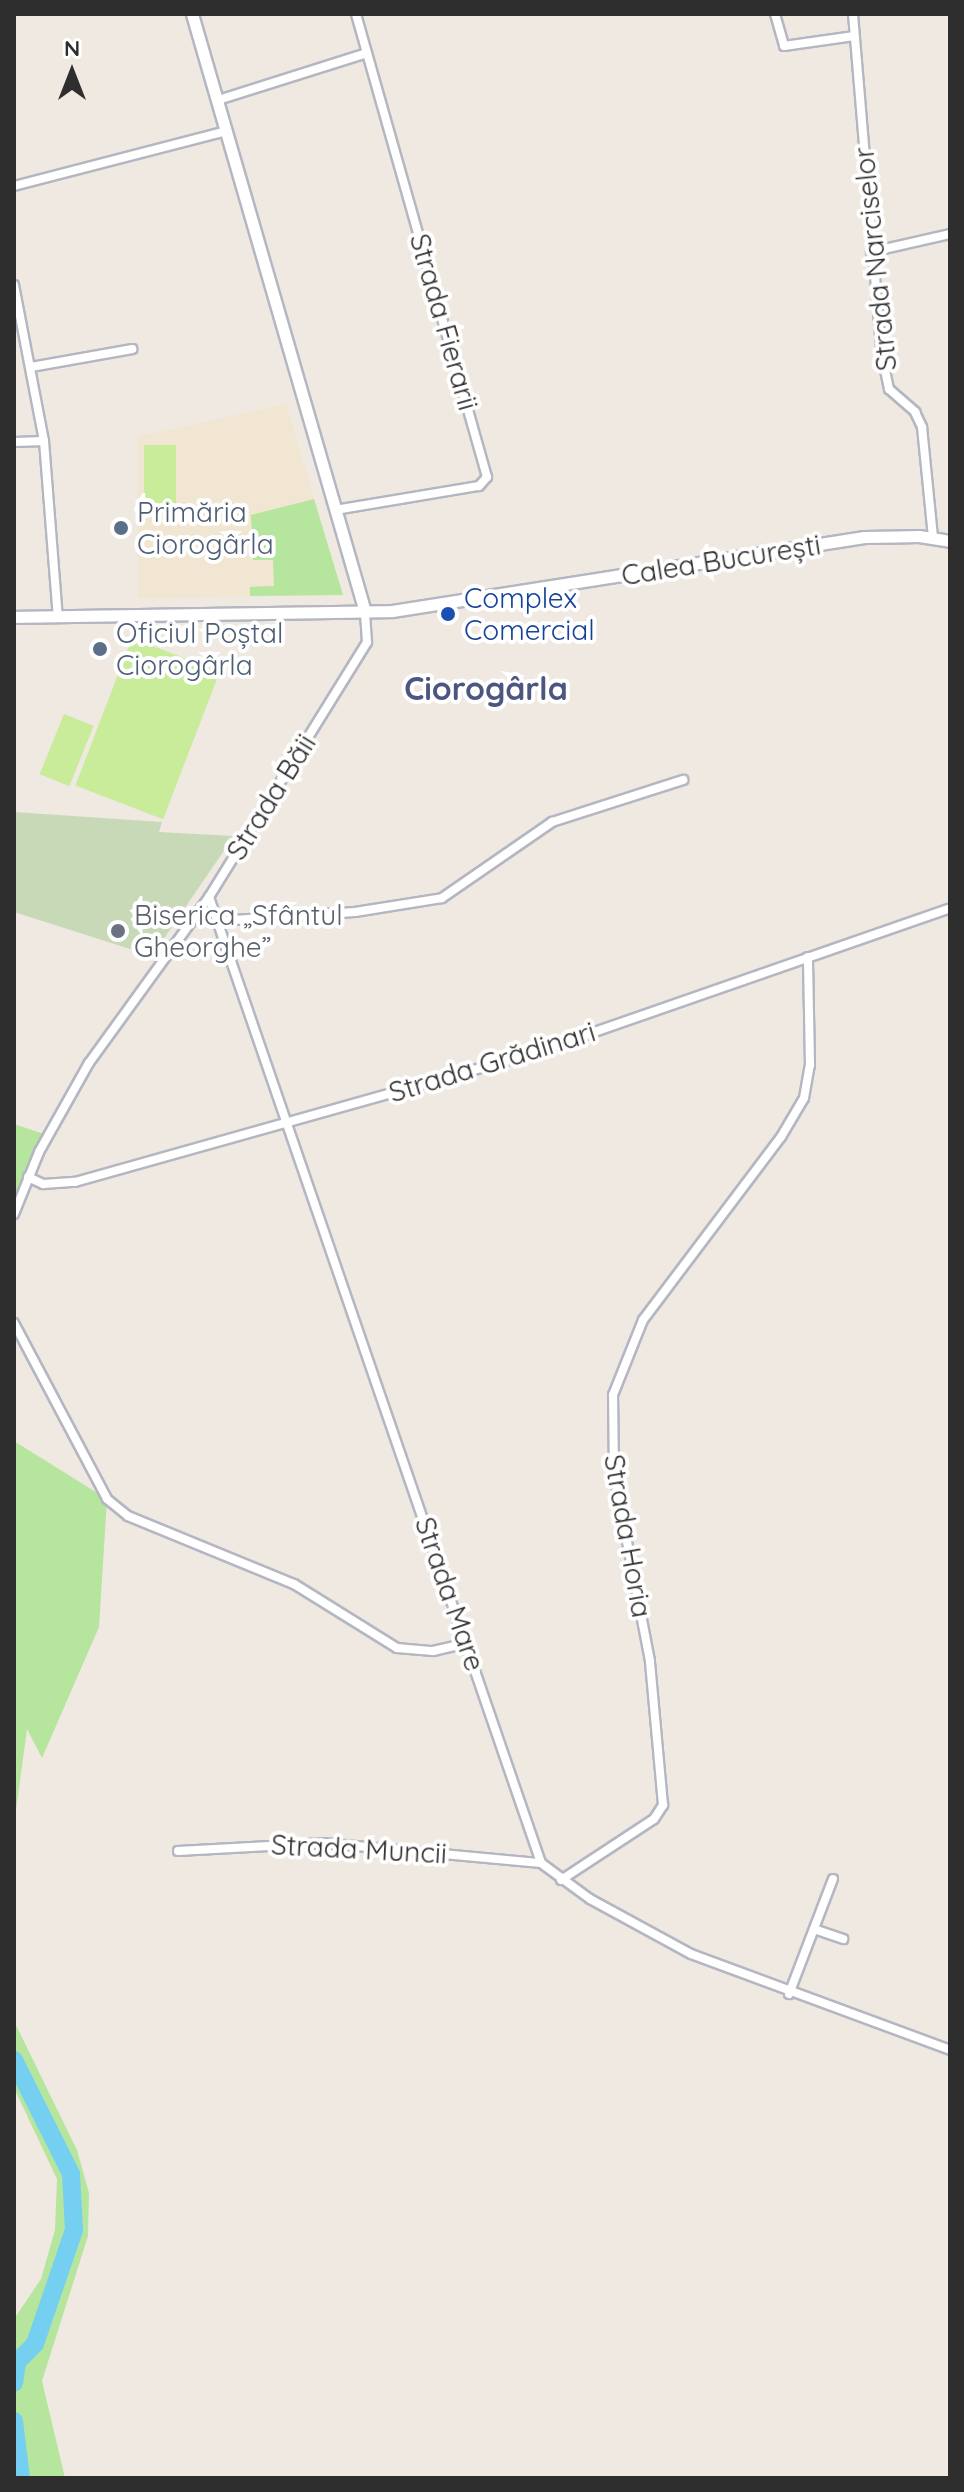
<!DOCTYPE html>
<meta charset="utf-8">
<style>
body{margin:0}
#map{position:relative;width:964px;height:2492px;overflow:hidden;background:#efe9e1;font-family:Quicksand,sans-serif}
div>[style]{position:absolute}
.education>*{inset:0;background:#f0e6d1}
.green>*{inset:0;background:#b6e59e}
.cemetery>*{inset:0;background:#c8d9b8}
.pitch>*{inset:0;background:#c9ec9a;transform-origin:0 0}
.river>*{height:18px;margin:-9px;padding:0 9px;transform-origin:9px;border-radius:9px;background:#75cff0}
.roads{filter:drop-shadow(2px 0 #b4b7c1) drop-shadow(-2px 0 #b4b7c1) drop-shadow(0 2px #b4b7c1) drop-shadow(0 -2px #b4b7c1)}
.street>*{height:8px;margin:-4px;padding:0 4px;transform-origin:4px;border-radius:4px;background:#fff}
.secondary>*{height:11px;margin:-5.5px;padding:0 5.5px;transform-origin:5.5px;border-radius:5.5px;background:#fff}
.dots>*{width:22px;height:22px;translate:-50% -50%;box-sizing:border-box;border:4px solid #fff;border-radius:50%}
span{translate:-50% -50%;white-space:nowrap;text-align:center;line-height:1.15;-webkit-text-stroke:8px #fff;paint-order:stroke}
.street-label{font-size:28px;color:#2e2e2e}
.service-label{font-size:28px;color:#4e5e75}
.left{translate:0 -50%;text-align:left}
.transit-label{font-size:28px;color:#164399}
.worship-label{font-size:28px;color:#5b616d}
.quarter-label{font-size:32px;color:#4d5680;font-weight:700}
.frame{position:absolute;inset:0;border:16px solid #2e2e2e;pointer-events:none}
.north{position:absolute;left:32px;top:32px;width:80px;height:80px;-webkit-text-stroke:6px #fff;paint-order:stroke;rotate:0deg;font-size:22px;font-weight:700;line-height:32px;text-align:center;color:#2e2e2e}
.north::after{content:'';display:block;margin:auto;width:28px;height:36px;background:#2e2e2e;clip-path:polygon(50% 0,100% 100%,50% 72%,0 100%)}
</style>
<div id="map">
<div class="education">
<div style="clip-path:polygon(286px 404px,343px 595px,138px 598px,137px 437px)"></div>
</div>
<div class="green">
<div style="clip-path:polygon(314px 499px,343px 595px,250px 596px,250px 587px,274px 586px,273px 560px,253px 560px,251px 515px)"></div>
<div style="clip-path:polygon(14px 1124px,47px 1135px,14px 1214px)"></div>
<div style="clip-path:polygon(14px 1441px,107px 1499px,99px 1627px,42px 1758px,27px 1729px,14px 1825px)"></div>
<div style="clip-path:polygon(14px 2021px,77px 2150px,89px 2193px,88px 2236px,42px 2381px,65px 2478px,14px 2478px,14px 2319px,41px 2279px,55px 2230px,57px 2179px,14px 2088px)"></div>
</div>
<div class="cemetery">
<div style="clip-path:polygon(14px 812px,162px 822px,159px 832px,234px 836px,152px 956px,14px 912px)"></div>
</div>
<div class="pitch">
<div style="left:144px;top:445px;width:32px;height:60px"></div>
<div style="left:132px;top:638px;width:94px;height:158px;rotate:21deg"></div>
<div style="left:64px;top:714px;width:32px;height:65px;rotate:22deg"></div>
</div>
<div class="river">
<div style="left:14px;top:2060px;width:127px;rotate:63.4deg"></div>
<div style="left:71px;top:2174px;width:56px;rotate:86.9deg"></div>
<div style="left:74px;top:2230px;width:120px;rotate:108.9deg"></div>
<div style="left:35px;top:2344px;width:25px;rotate:135deg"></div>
<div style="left:17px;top:2362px;width:21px;rotate:98deg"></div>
<div style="left:14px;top:2421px;width:57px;rotate:83deg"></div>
</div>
<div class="roads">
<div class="street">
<div style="left:775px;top:14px;width:33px;rotate:74deg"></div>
<div style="left:784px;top:46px;width:71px;rotate:-8.1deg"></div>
<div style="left:853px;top:14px;width:343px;rotate:85.2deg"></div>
<div style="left:882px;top:356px;width:34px;rotate:78deg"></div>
<div style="left:889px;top:389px;width:35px;rotate:41deg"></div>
<div style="left:915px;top:412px;width:17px;rotate:65deg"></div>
<div style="left:922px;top:427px;width:112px;rotate:84.3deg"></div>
<div style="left:218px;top:100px;width:156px;rotate:-17.5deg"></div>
<div style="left:14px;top:186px;width:219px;rotate:-14.5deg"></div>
<div style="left:871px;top:252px;width:81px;rotate:-12.8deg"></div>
<div style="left:14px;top:285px;width:159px;rotate:79.1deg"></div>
<div style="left:44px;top:441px;width:177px;rotate:85.5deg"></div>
<div style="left:31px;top:367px;width:103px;rotate:-10.1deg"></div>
<div style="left:14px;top:442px;width:30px;rotate:-2deg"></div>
<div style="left:335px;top:510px;width:146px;rotate:-9.5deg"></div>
<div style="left:479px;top:486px;width:12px;rotate:-48deg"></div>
<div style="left:487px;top:477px;width:481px;rotate:-105.8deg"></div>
<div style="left:209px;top:897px;width:1021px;rotate:71.03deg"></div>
<div style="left:541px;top:1863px;width:61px;rotate:36.3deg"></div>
<div style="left:590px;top:1899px;width:115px;rotate:28.6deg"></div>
<div style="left:691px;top:1954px;width:276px;rotate:20.3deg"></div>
<div style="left:218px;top:921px;width:137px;rotate:-3.8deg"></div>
<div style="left:355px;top:912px;width:88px;rotate:-9.1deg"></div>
<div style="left:442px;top:898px;width:134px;rotate:-34.6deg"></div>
<div style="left:552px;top:822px;width:138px;rotate:-17.8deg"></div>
<div style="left:28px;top:1177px;width:17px;rotate:25deg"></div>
<div style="left:43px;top:1184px;width:32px;rotate:-4deg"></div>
<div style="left:75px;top:1182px;width:483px;rotate:-15.7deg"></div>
<div style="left:540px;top:1051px;width:434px;rotate:-19.2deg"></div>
<div style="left:14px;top:1214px;width:67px;rotate:-68deg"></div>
<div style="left:39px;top:1152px;width:102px;rotate:-60.7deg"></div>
<div style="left:89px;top:1063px;width:205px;rotate:-54.1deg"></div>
<div style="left:209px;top:897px;width:300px;rotate:-58.2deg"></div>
<div style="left:367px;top:642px;width:30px;rotate:-94deg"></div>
<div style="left:14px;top:1323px;width:199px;rotate:62.1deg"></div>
<div style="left:107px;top:1499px;width:27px;rotate:39deg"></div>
<div style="left:128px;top:1516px;width:179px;rotate:22.3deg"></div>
<div style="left:294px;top:1584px;width:121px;rotate:31.9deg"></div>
<div style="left:397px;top:1648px;width:36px;rotate:5deg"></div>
<div style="left:433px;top:1651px;width:35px;rotate:-13deg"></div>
<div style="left:178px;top:1851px;width:146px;rotate:-3.1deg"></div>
<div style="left:324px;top:1843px;width:218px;rotate:5.3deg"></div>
<div style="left:561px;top:1880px;width:111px;rotate:-33.3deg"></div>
<div style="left:654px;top:1819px;width:17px;rotate:-57deg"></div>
<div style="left:663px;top:1805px;width:145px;rotate:-95.2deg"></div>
<div style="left:650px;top:1661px;width:190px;rotate:-100.9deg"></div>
<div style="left:614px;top:1474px;width:79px;rotate:-90.7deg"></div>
<div style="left:613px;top:1395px;width:81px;rotate:-68.2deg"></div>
<div style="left:643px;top:1320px;width:229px;rotate:-53deg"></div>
<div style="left:781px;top:1137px;width:45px;rotate:-59.5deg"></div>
<div style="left:804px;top:1098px;width:34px;rotate:-80deg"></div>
<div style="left:810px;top:1065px;width:108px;rotate:-91.1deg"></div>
<div style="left:814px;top:1929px;width:31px;rotate:19deg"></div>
<div style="left:789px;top:1994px;width:123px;rotate:-69.1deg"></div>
</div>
<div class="secondary">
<div style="left:192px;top:14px;width:623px;rotate:73.86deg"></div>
<div style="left:14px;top:617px;width:378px;rotate:-0.9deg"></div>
<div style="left:392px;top:611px;width:478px;rotate:-8.9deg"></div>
<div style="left:864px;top:537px;width:55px;rotate:-1deg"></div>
<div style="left:919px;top:536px;width:31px;rotate:9deg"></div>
</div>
</div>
<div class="dots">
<div style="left:121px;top:528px;background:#5c6f8a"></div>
<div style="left:448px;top:614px;background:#1a4fb4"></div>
<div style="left:100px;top:649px;background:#5c6f8a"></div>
<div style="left:118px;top:931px;background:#6b7280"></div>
</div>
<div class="street-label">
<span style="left:875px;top:259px;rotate:-96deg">Strada Narciselor</span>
<span style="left:444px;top:322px;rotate:74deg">Strada Fierarii</span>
<span style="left:721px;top:560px;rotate:-9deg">Calea București</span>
<span style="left:271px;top:797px;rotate:-58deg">Strada Băii</span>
<span style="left:492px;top:1062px;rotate:-17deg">Strada Grădinari</span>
<span style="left:628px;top:1536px;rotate:80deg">Strada Horia</span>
<span style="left:450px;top:1594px;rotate:71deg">Strada Mare</span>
<span style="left:359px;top:1849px;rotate:3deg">Strada Muncii</span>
</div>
<div class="service-label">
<span class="left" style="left:137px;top:528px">Primăria<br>Ciorogârla</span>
<span class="left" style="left:116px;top:649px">Oficiul Poștal<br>Ciorogârla</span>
</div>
<div class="transit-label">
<span class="left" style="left:464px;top:614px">Complex<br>Comercial</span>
</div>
<div class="worship-label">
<span class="left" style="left:134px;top:931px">Biserica „Sfântul<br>Gheorghe”</span>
</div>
<div class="quarter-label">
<span style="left:486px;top:688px">Ciorogârla</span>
</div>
<div class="frame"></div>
<div class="north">N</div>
</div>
